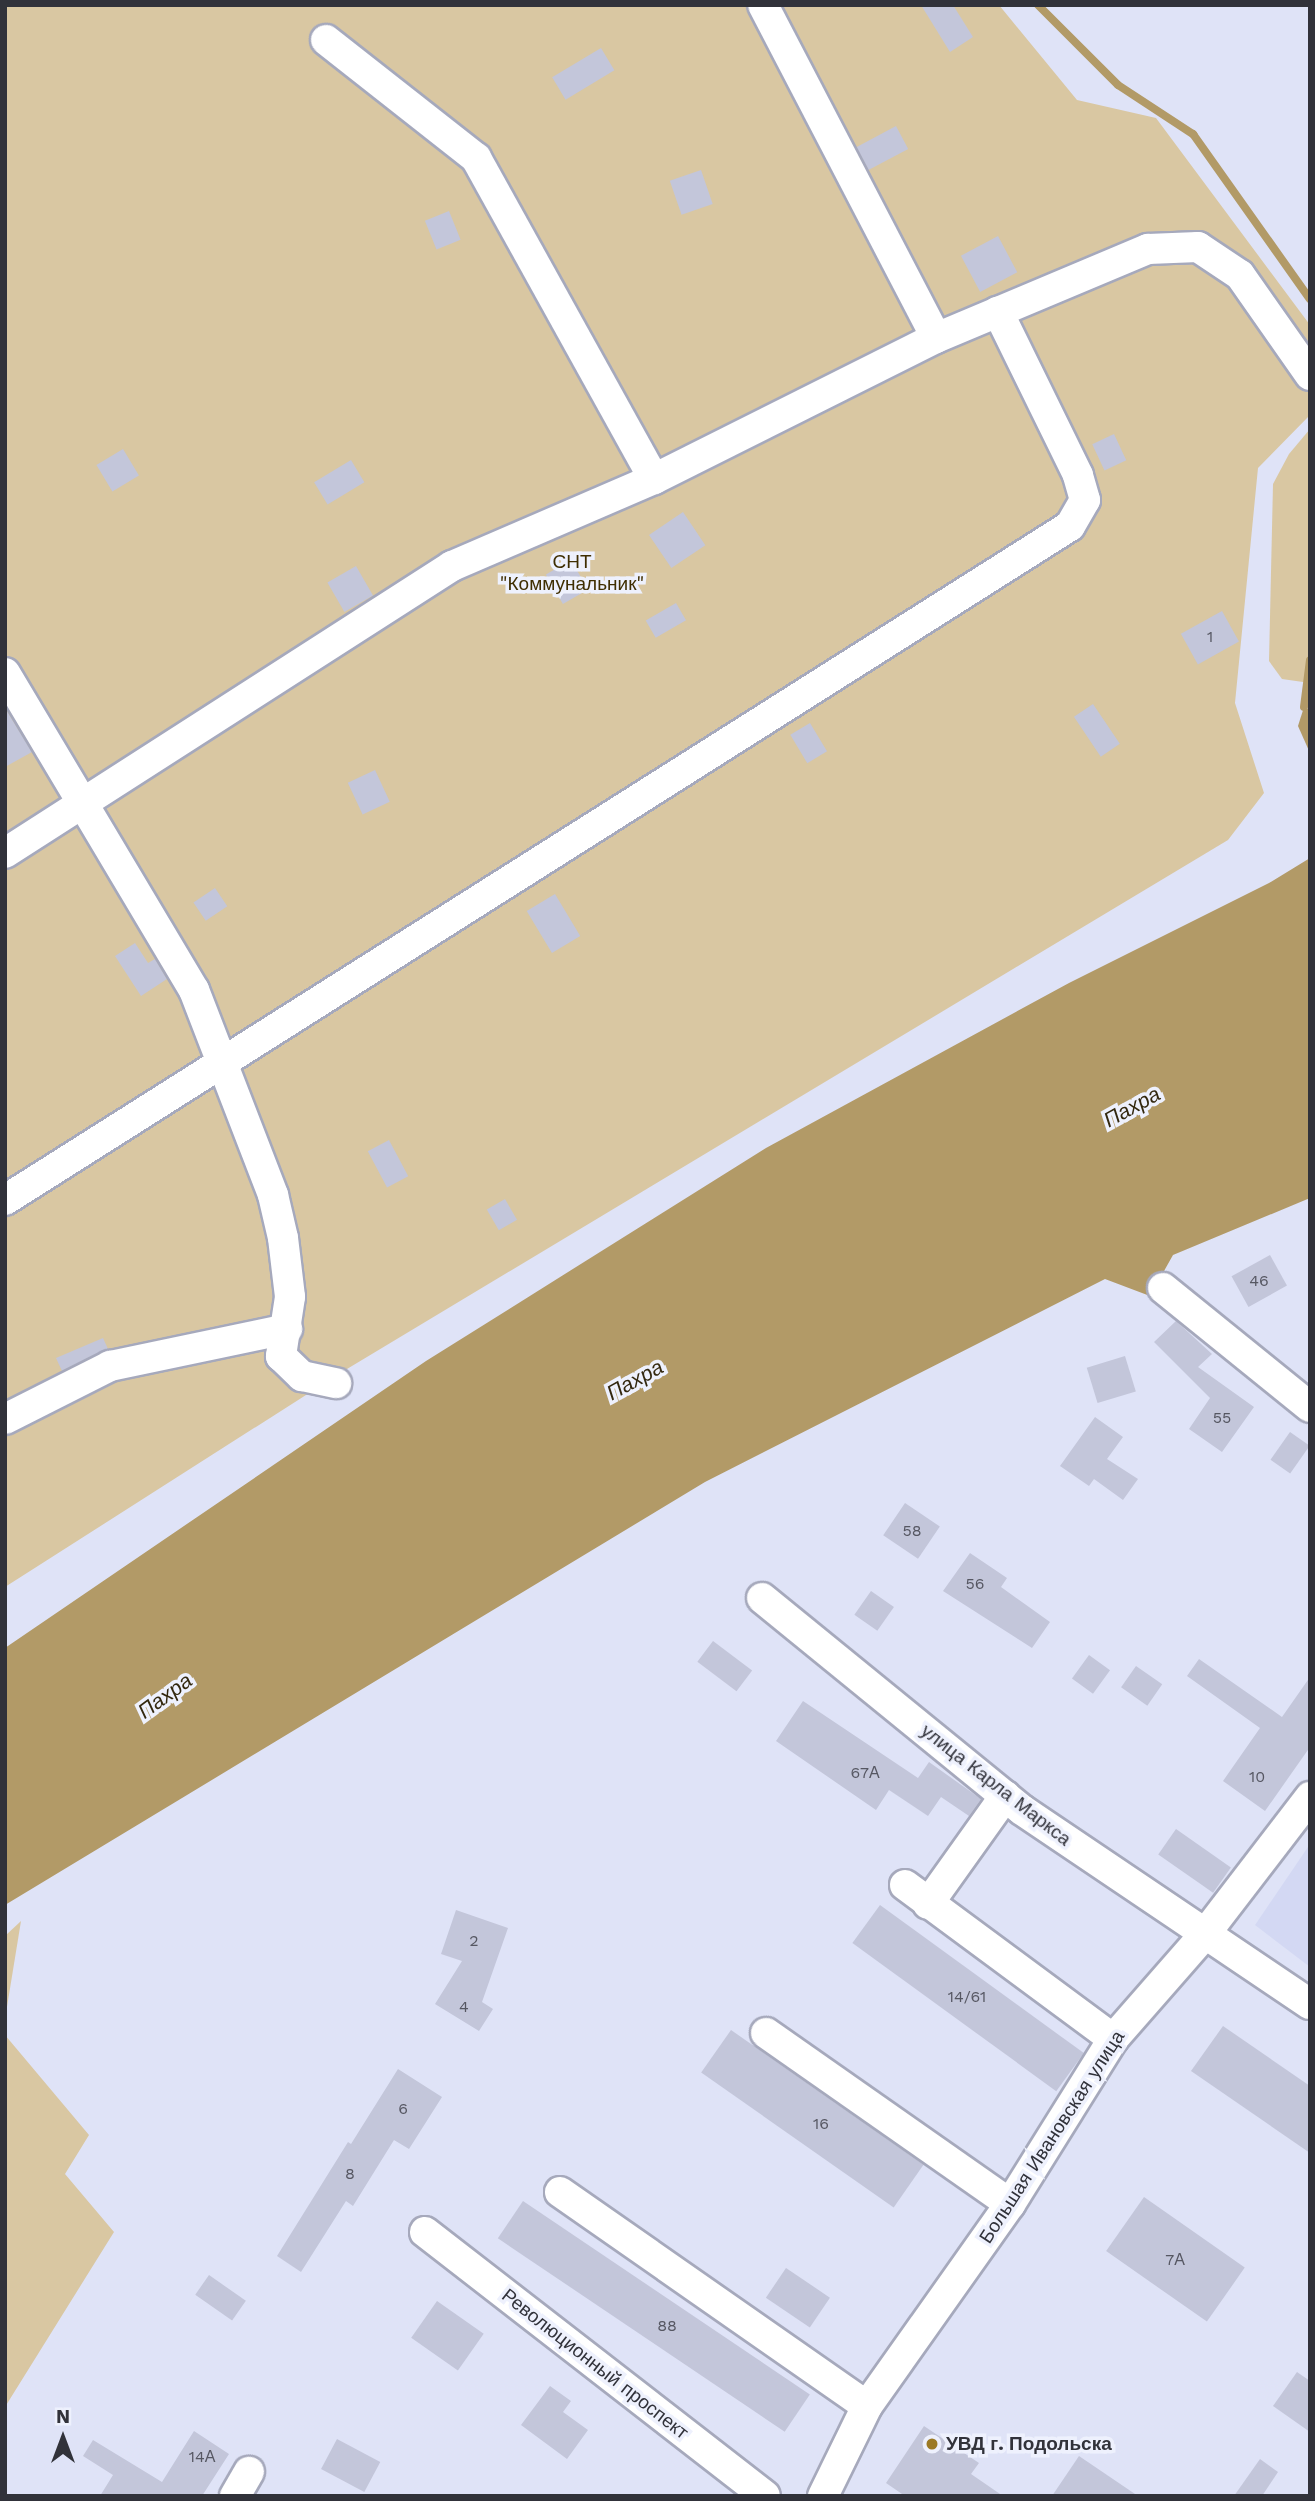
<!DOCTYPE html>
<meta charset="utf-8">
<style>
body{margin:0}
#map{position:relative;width:1315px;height:2501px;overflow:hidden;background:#dfe3f7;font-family:"Work Sans",sans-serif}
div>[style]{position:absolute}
.built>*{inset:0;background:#d3d8f3}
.green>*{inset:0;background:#d9c7a2}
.water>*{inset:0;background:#b29a67}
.stream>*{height:8px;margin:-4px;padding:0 4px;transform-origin:4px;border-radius:4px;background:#b29a67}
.building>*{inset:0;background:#c3c6da;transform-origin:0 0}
.roads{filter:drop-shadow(2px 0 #a6a9bc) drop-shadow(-2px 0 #a6a9bc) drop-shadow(0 2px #a6a9bc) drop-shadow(0 -2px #a6a9bc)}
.minor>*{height:30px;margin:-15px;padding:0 15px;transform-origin:15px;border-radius:15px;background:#fff}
.dots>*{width:19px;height:19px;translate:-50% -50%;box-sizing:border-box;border:4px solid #eef1fd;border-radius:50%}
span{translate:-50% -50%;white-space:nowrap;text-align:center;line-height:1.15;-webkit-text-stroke:7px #eef1fd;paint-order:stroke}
.number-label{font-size:16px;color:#565762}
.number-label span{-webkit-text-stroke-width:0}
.park-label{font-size:19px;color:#3f2e02}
.street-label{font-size:19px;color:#31323a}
.poi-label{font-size:19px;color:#31323a;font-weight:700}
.left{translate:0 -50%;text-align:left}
.water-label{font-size:21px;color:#33280f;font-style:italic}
.frame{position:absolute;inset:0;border:7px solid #31323a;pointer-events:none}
.north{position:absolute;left:28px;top:2403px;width:70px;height:70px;-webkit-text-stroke:5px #eef1fd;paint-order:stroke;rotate:0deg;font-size:19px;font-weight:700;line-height:28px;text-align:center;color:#31323a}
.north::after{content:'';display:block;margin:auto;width:24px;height:32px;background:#31323a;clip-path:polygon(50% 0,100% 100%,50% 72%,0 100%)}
</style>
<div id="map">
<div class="built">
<div style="clip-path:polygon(1310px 1844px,1310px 1967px,1255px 1925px)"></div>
</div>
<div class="green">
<div style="clip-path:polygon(5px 5px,999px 5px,1077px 100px,1156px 118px,1310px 325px,1310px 415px,1258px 468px,1235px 703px,1264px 793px,1228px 840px,342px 1372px,5px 1587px)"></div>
<div style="clip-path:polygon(1310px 429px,1310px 683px,1282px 679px,1269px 661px,1273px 484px,1289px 454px)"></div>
<div style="clip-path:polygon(21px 1921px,5px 2019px,5px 1936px)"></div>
<div style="clip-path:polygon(5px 2035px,89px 2135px,65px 2174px,114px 2232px,5px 2407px)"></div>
</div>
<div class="water">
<div style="clip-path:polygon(1304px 707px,1310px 710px,1310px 753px,1298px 726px)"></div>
<div style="clip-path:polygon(1310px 858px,1310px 1198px,1173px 1255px,1150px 1296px,1105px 1279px,705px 1482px,5px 1905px,5px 1648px,426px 1361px,766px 1148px,1069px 983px,1269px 883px)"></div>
</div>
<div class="stream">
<div style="left:1038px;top:5px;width:113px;rotate:45deg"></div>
<div style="left:1118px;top:85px;width:90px;rotate:33.2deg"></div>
<div style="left:1193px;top:134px;width:202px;rotate:54.7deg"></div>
<div style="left:1304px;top:707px;width:47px;rotate:-82.7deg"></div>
</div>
<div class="building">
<div style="clip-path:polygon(921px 5px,953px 5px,973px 37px,950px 52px)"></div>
<div style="left:601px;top:48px;width:26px;height:57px;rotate:59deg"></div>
<div style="left:896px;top:126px;width:26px;height:45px;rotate:62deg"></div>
<div style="left:701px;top:170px;width:36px;height:33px;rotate:71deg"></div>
<div style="left:449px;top:211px;width:31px;height:26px;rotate:68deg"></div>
<div style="left:998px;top:236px;width:41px;height:42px;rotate:62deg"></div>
<div style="left:1114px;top:434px;width:29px;height:24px;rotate:65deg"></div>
<div style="left:123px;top:449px;width:31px;height:31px;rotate:59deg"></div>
<div style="left:351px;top:460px;width:26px;height:43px;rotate:59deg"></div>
<div style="left:683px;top:512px;width:40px;height:41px;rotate:56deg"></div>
<div style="left:571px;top:560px;width:34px;height:29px;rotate:60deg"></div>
<div style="left:356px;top:566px;width:34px;height:33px;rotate:60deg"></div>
<div style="left:676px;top:603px;width:20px;height:35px;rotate:60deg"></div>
<div style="left:1222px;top:611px;width:35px;height:47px;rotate:61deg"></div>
<div style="left:1093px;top:704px;width:48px;height:23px;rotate:56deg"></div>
<div style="clip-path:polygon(5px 708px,32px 752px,5px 767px)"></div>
<div style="left:810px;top:723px;width:33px;height:23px;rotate:59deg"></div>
<div style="left:375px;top:770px;width:35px;height:30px;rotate:65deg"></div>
<div style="left:215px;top:888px;width:22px;height:26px;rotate:56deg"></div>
<div style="left:555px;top:894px;width:49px;height:33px;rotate:59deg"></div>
<div style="clip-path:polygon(135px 943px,148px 963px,155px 959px,167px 979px,141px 996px,115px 956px)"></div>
<div style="left:389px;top:1140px;width:41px;height:24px;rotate:62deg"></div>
<div style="left:505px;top:1199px;width:24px;height:21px;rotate:60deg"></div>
<div style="left:1270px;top:1255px;width:35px;height:44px;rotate:61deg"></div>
<div style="clip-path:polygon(1176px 1321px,1212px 1354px,1198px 1367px,1254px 1407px,1222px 1452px,1189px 1429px,1210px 1398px,1154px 1342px)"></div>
<div style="clip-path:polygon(103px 1338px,108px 1349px,62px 1371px,56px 1358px)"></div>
<div style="left:1125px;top:1356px;width:37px;height:40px;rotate:73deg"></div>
<div style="clip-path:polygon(1095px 1417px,1123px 1437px,1107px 1459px,1138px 1479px,1123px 1500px,1094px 1479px,1089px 1486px,1060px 1466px)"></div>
<div style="left:1290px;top:1432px;width:24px;height:34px;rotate:35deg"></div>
<div style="left:905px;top:1503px;width:42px;height:39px;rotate:34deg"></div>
<div style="clip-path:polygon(970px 1553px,1007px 1578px,1001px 1587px,1050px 1622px,1032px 1648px,943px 1591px)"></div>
<div style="left:871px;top:1591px;width:28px;height:29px;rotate:35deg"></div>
<div style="left:713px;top:1641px;width:49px;height:26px;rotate:37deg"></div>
<div style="left:1089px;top:1655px;width:26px;height:29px;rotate:36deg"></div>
<div style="clip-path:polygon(1199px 1659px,1282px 1717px,1310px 1677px,1310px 1747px,1265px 1811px,1223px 1781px,1260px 1728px,1187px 1676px)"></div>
<div style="left:1136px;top:1666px;width:32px;height:26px;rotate:35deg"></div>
<div style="clip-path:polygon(803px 1701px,918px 1778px,929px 1762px,981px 1799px,969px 1816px,941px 1797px,928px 1816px,889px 1790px,876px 1810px,776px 1741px)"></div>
<div style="left:1176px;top:1829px;width:67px;height:31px;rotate:35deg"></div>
<div style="left:880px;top:1905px;width:252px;height:47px;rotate:36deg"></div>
<div style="clip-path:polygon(456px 1910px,508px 1928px,482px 2002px,493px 2009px,479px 2031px,435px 2004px,462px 1961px,441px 1954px)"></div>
<div style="clip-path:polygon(1223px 2026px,1310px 2086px,1310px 2153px,1191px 2071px)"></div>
<div style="left:731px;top:2030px;width:235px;height:52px;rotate:35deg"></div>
<div style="clip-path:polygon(398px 2069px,442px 2097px,409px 2149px,394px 2140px,353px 2206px,346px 2201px,301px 2272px,277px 2256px,348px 2142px,351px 2144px)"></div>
<div style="left:1144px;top:2197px;width:123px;height:66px;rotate:35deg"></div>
<div style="left:523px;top:2201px;width:346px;height:45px;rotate:34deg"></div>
<div style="left:786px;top:2268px;width:53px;height:36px;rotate:34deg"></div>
<div style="left:209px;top:2275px;width:45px;height:24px;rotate:35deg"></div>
<div style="left:437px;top:2301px;width:57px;height:45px;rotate:35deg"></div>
<div style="clip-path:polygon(1297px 2372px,1310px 2381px,1310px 2432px,1273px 2406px)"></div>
<div style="clip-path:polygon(550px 2386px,571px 2401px,563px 2412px,588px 2430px,567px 2459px,521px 2425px)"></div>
<div style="clip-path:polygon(924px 2426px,979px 2463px,971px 2474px,1003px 2496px,905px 2496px,886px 2483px)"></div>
<div style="clip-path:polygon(194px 2431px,229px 2454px,202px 2496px,100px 2496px,113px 2475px,83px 2456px,93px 2440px,162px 2482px)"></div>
<div style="left:337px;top:2439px;width:49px;height:34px;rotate:28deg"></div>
<div style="clip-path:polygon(1079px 2456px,1138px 2496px,1052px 2496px)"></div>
<div style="clip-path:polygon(1260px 2459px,1278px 2472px,1262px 2496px,1234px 2496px)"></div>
</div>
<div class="roads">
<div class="minor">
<div style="left:763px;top:5px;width:375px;rotate:62.5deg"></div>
<div style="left:326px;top:40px;width:191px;rotate:38.2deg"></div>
<div style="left:476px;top:158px;width:367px;rotate:61deg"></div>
<div style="left:5px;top:673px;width:369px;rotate:59.2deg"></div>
<div style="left:194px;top:990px;width:220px;rotate:68.9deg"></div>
<div style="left:273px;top:1195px;width:44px;rotate:76.9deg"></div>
<div style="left:283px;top:1238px;width:59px;rotate:83.2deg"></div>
<div style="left:290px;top:1297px;width:60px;rotate:98.7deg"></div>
<div style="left:281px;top:1356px;width:29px;rotate:44deg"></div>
<div style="left:302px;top:1376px;width:35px;rotate:12deg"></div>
<div style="left:5px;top:853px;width:531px;rotate:-32.7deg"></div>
<div style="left:452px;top:566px;width:220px;rotate:-23.3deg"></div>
<div style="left:654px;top:479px;width:315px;rotate:-26.6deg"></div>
<div style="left:936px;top:338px;width:230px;rotate:-22.8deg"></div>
<div style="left:1148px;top:249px;width:50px;rotate:-2.3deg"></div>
<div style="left:1198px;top:247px;width:50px;rotate:33.7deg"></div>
<div style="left:1240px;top:275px;width:122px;rotate:55deg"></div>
<div style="left:5px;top:1200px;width:1260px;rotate:-32.33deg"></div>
<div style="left:1070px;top:526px;width:30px;rotate:-60deg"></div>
<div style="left:1085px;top:500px;width:26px;rotate:-106deg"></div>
<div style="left:1078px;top:475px;width:182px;rotate:-116.1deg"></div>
<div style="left:1163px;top:1288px;width:189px;rotate:39deg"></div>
<div style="left:5px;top:1419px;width:118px;rotate:-26.8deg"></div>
<div style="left:110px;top:1366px;width:181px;rotate:-11.8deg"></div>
<div style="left:762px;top:1598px;width:335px;rotate:39.2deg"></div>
<div style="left:1022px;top:1810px;width:347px;rotate:34deg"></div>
<div style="left:905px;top:1885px;width:259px;rotate:36.5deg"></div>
<div style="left:928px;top:1904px;width:133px;rotate:-54.5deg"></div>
<div style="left:766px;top:2033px;width:298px;rotate:35deg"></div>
<div style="left:560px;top:2192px;width:374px;rotate:34.9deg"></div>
<div style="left:425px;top:2232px;width:430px;rotate:37.8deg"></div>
<div style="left:235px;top:2496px;width:28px;rotate:-60deg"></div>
<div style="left:823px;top:2496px;width:100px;rotate:-63.9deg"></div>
<div style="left:867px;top:2406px;width:247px;rotate:-54.7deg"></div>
<div style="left:1010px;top:2204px;width:195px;rotate:-58deg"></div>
<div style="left:1113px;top:2039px;width:140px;rotate:-48.8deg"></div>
<div style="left:1205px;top:1934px;width:173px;rotate:-52.5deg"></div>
</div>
</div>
<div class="dots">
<div style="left:932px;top:2444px;background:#9c7a25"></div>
</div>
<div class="number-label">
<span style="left:1210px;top:637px">1</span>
<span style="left:1259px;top:1281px">46</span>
<span style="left:1222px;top:1418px">55</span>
<span style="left:912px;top:1531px">58</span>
<span style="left:975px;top:1584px">56</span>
<span style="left:865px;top:1773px">67А</span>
<span style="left:1257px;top:1777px">10</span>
<span style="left:474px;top:1941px">2</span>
<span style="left:967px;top:1997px">14/61</span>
<span style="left:464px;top:2007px">4</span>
<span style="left:403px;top:2109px">6</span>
<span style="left:821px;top:2124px">16</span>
<span style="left:350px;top:2174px">8</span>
<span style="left:1175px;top:2260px">7А</span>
<span style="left:667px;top:2326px">88</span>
<span style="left:202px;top:2457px">14А</span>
</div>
<div class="park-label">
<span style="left:572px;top:573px">СНТ<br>"Коммунальник"</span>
</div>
<div class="street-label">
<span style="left:996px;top:1785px;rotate:38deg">улица Карла Маркса</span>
<span style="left:1052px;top:2137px;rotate:-57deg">Большая Ивановская улица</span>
<span style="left:595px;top:2364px;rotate:38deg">Революционный проспект</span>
</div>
<div class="poi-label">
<span class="left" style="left:946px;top:2444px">УВД г. Подольска</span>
</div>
<div class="water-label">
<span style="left:1132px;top:1107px;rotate:-29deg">Пахра</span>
<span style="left:635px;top:1380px;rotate:-29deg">Пахра</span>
<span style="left:165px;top:1696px;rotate:-36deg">Пахра</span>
</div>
<div class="frame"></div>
<div class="north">N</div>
</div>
